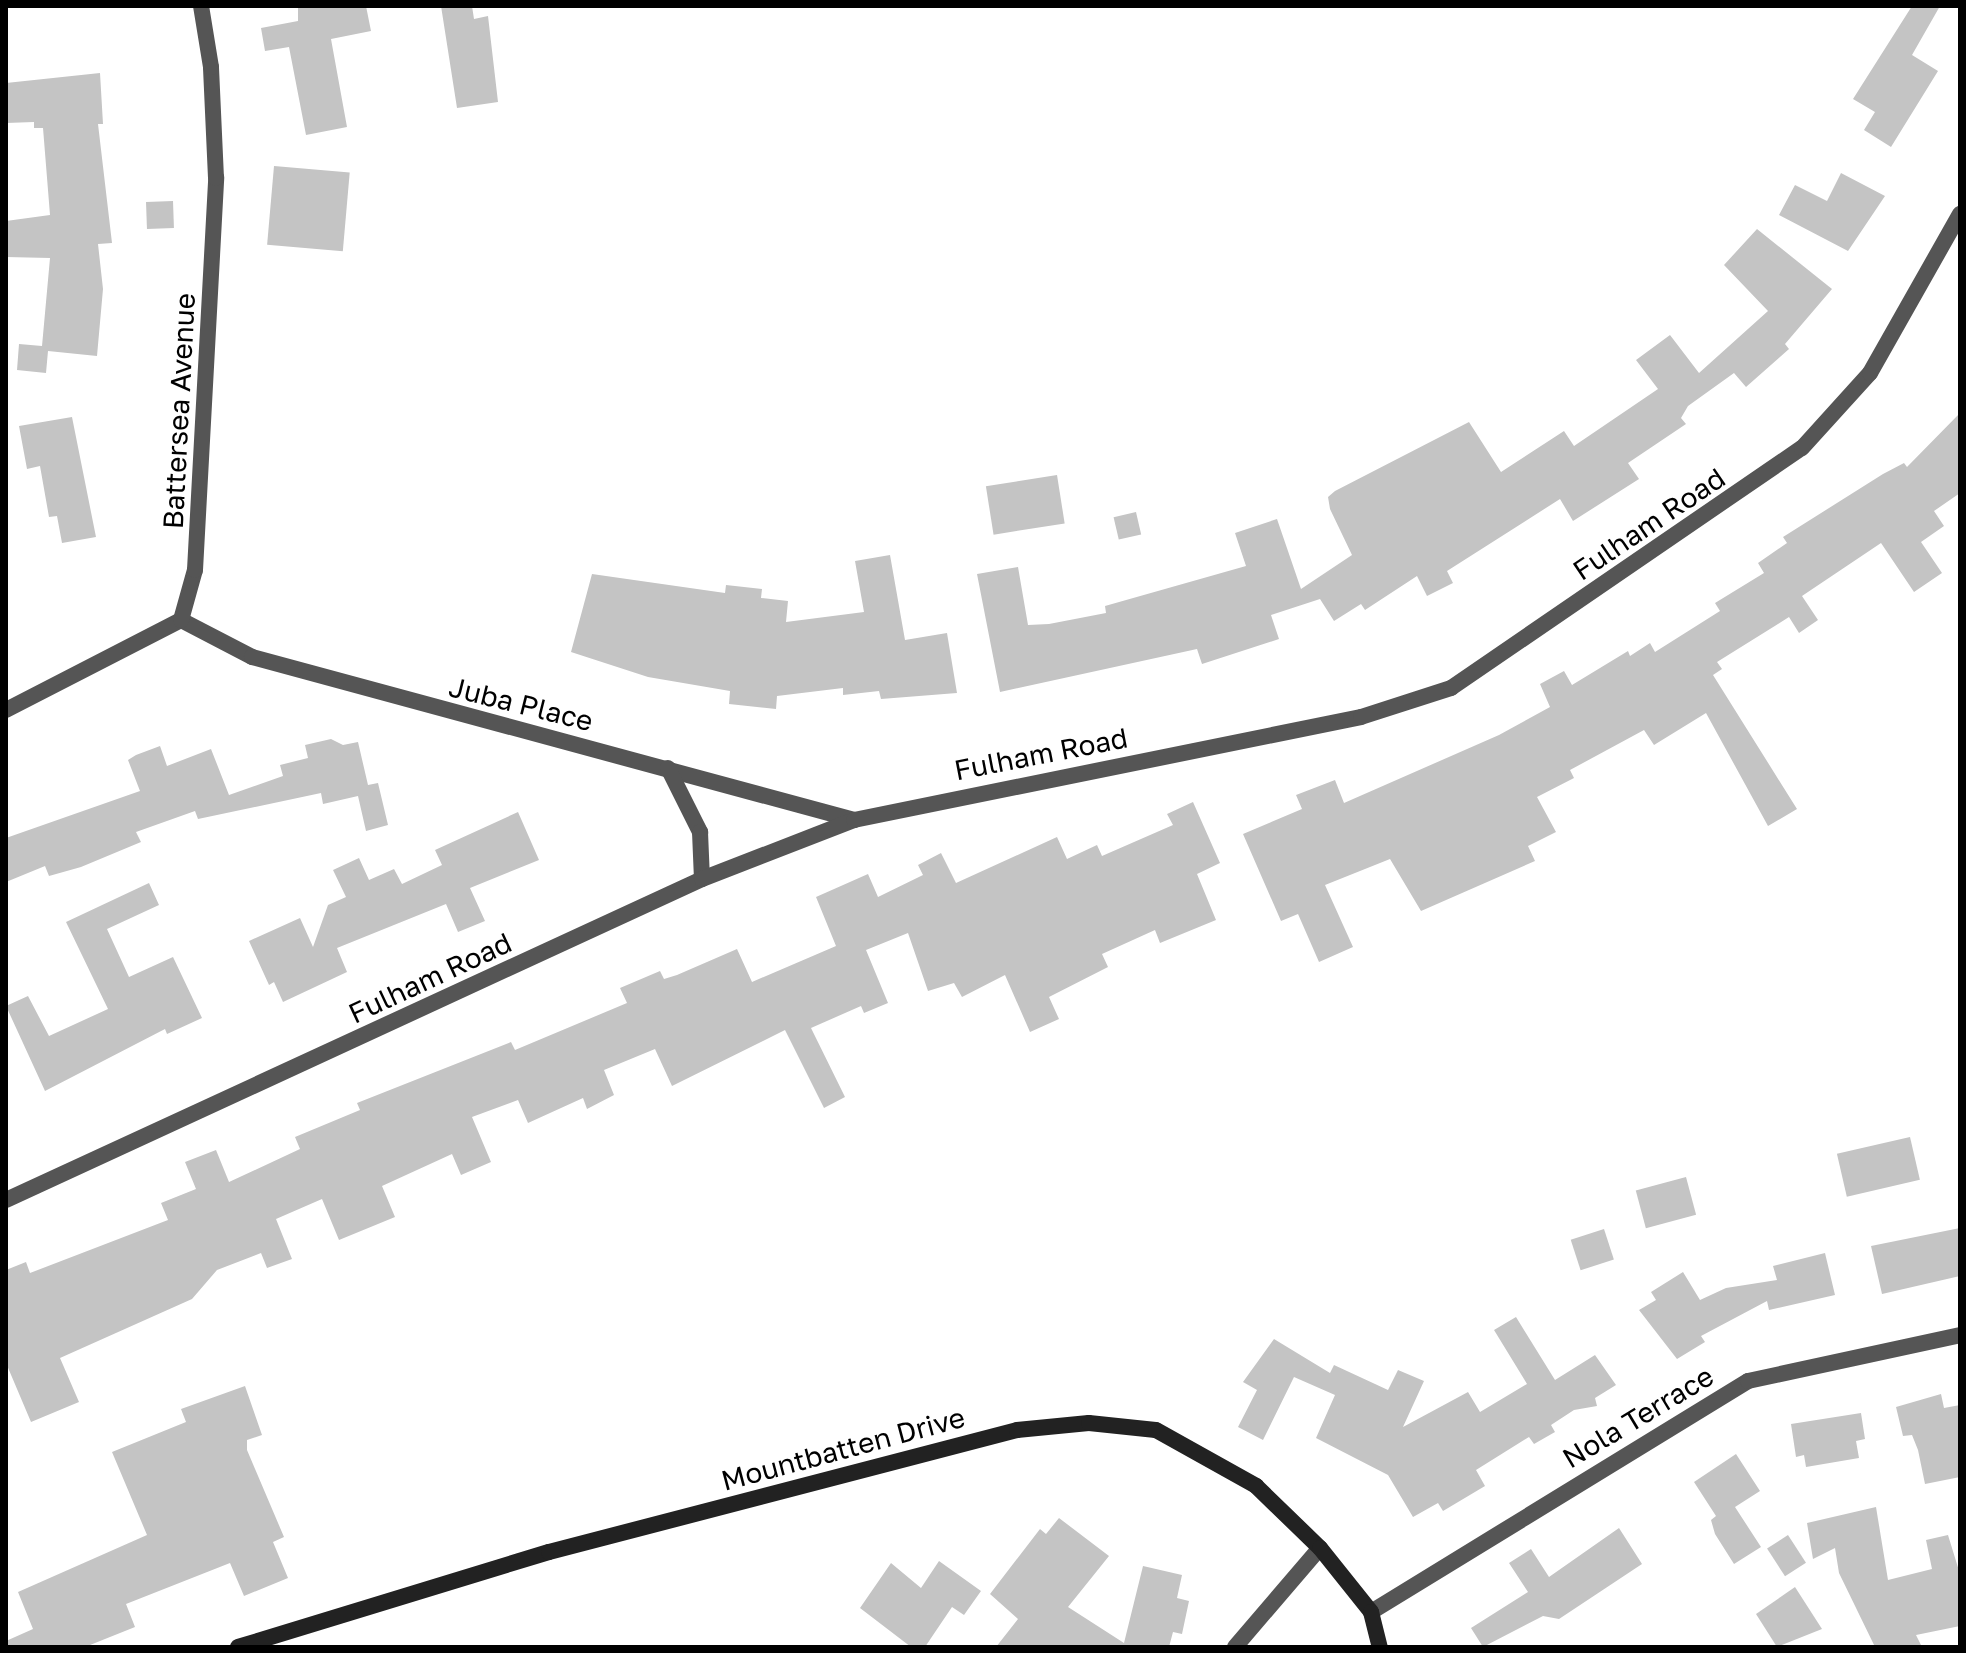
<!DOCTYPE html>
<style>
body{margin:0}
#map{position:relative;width:1966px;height:1653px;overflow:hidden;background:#fff;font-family:"Golos Text",sans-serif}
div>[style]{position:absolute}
.building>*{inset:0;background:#c4c4c4;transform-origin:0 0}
.street>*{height:16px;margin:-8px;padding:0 8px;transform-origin:8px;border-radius:8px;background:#555}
.secondary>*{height:16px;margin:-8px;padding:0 8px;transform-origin:8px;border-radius:8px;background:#222}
span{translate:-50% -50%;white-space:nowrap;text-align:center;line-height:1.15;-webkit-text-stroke:6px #fff;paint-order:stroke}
.street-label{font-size:28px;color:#000}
.frame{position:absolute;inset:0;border:8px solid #000;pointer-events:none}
</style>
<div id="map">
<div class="building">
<div style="clip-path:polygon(298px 6px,366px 6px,371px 31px,331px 39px,347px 127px,306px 135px,289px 47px,265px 51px,261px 28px,298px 21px)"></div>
<div style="clip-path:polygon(441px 6px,472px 6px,474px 19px,488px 16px,498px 102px,457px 108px)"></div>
<div style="clip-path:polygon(1912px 6px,1940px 6px,1912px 55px,1938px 71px,1891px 147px,1864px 130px,1875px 112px,1853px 99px)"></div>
<div style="clip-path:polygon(100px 73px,103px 124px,98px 124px,112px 243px,98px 244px,103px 289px,97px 356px,48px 351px,46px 373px,17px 370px,19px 344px,42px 346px,50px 258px,6px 257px,6px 221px,50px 215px,43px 128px,34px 128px,34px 122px,6px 123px,6px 83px)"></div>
<div style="left:274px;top:166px;width:76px;height:79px;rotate:5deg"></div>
<div style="clip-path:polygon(1841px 173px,1885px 196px,1848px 251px,1779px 215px,1795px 185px,1827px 201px)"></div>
<div style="left:173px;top:201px;width:27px;height:27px;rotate:88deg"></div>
<div style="clip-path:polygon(1757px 229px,1832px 289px,1785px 344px,1789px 349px,1746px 387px,1734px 373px,1688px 406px,1681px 418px,1686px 424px,1628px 463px,1639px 479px,1573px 521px,1560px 499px,1447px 571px,1453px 583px,1427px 596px,1417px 576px,1365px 610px,1361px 604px,1334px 621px,1320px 599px,1271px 615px,1279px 639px,1202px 664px,1197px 649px,1000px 692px,977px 574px,1018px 567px,1028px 625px,1049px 624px,1106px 613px,1105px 606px,1246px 566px,1235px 533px,1277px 519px,1301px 589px,1352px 555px,1330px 509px,1328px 497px,1335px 491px,1469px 422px,1501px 472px,1564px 431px,1574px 446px,1658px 389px,1636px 360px,1670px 335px,1699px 373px,1768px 311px,1724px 265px)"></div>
<div style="clip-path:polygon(1960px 413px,1960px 493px,1934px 511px,1944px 526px,1921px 542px,1942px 573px,1914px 592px,1881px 543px,1802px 596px,1818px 620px,1799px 633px,1789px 617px,1717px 662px,1722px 669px,1713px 675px,1797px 809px,1768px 826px,1706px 713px,1654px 745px,1644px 730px,1570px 770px,1574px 778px,1537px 797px,1556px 832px,1528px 846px,1535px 861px,1421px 911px,1390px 859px,1325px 885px,1353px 947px,1319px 962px,1298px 914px,1281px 921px,1243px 834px,1302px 809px,1296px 795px,1335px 780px,1344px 803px,1499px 735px,1550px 707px,1540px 684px,1564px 671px,1572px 685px,1628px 651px,1630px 656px,1650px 643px,1655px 652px,1720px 611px,1715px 603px,1764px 573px,1758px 563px,1787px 543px,1783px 537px,1883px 474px,1904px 463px,1907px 467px)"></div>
<div style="clip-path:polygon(72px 417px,96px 537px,62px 543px,57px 516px,49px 517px,40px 466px,27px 469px,19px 426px)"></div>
<div style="left:1057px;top:475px;width:49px;height:72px;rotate:81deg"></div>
<div style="left:1136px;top:512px;width:23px;height:23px;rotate:77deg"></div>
<div style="clip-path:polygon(890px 555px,905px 640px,947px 633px,957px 693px,881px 699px,879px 691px,843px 695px,843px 688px,777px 696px,776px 709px,729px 704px,730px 691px,648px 677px,571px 652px,592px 574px,725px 593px,726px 585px,762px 589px,761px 598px,788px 601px,786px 622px,864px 612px,855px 561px)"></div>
<div style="clip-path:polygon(331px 739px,343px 745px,358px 742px,368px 785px,378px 783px,388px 825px,366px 831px,358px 796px,323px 804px,321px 793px,198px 819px,195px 811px,136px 832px,141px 842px,81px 867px,49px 876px,45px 866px,6px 882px,6px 838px,140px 791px,128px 760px,136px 755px,160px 746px,167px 766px,211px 749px,229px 795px,283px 776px,280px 765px,308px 758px,305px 745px)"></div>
<div style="clip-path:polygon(1193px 802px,1220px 863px,1197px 874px,1216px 920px,1160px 943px,1155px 930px,1102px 954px,1108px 967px,1049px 997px,1059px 1019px,1030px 1032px,1005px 975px,962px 997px,954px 983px,928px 991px,908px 933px,866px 950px,888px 1003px,864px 1013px,861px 1006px,811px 1028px,845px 1097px,824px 1108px,785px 1030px,672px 1086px,655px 1049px,604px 1070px,614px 1095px,587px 1109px,583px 1098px,528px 1123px,518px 1100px,472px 1117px,491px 1162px,461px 1175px,452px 1154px,382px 1186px,395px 1217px,339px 1240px,322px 1199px,276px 1219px,292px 1259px,267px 1268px,261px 1253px,217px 1270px,192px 1299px,60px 1358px,79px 1402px,31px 1422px,6px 1363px,6px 1270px,26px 1262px,30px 1273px,168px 1220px,161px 1203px,196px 1189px,185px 1162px,216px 1150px,229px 1182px,300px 1149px,295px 1137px,360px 1110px,357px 1103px,511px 1042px,515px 1050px,627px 1003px,620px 988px,660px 971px,664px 979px,677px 975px,737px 949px,752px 982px,836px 946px,816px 897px,868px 874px,878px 897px,923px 875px,918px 865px,941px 853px,956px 883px,1057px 837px,1067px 859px,1097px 845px,1102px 856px,1173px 825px,1167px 814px)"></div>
<div style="clip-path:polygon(518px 812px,539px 860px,470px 888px,485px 921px,458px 932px,446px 904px,337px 948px,347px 972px,283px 1002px,274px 982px,269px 985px,249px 941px,300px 918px,313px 947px,328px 905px,346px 897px,333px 870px,359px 858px,369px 880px,394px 869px,402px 884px,442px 865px,435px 850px)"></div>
<div style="clip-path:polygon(149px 883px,159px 905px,107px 929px,129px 977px,173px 957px,202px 1018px,167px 1034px,165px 1029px,45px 1091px,6px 1006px,28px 996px,49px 1036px,108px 1009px,66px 922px)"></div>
<div style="left:1910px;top:1137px;width:44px;height:75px;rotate:77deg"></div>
<div style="left:1686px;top:1177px;width:39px;height:52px;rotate:75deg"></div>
<div style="clip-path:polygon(1960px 1228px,1960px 1276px,1882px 1294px,1871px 1246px)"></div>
<div style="left:1604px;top:1229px;width:32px;height:35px;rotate:72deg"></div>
<div style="clip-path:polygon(1825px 1253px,1835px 1295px,1769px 1310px,1767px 1301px,1701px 1336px,1705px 1342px,1677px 1359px,1639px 1310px,1656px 1300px,1651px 1292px,1683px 1272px,1700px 1300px,1726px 1288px,1777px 1280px,1773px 1266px)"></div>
<div style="clip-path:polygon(1516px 1317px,1555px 1380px,1595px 1355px,1616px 1385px,1595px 1398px,1597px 1406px,1574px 1410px,1551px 1425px,1555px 1432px,1534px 1444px,1529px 1437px,1476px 1470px,1485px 1486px,1443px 1511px,1438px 1503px,1413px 1517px,1388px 1475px,1316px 1438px,1335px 1395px,1294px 1377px,1263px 1440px,1238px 1427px,1257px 1390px,1243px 1382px,1274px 1339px,1330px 1373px,1334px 1365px,1388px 1390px,1398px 1370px,1424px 1381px,1403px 1427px,1468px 1392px,1480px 1412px,1527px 1384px,1494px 1330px)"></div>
<div style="clip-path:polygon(245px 1386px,262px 1435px,247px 1440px,247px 1450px,284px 1537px,273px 1542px,288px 1578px,244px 1596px,230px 1563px,126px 1604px,135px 1627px,85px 1647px,6px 1647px,6px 1641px,33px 1629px,18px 1592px,147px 1535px,112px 1452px,186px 1422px,181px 1409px)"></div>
<div style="clip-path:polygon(1941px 1394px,1944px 1408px,1960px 1405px,1960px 1477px,1925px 1484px,1918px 1450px,1912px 1435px,1903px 1436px,1896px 1407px)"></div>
<div style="clip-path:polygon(1861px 1413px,1865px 1439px,1856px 1441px,1859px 1458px,1806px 1467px,1804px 1455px,1796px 1457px,1791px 1424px)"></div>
<div style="clip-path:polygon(1736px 1454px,1760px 1491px,1735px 1507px,1761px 1547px,1734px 1564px,1715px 1534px,1711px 1520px,1716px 1516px,1694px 1482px)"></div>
<div style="clip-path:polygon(1876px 1507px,1888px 1580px,1932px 1569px,1926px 1540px,1948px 1535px,1960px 1574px,1960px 1626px,1916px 1635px,1922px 1647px,1875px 1647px,1839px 1573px,1835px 1548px,1813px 1559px,1807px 1523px)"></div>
<div style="clip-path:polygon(1059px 1518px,1109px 1556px,1068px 1607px,1124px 1643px,1143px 1566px,1182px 1575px,1177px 1598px,1189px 1601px,1182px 1634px,1173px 1632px,1169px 1647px,996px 1647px,1018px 1619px,990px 1594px,1040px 1529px,1046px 1534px)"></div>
<div style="clip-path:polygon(1619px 1528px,1642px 1564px,1559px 1619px,1543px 1616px,1483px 1647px,1471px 1628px,1528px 1592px,1509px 1563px,1531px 1549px,1549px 1577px)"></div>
<div style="left:1788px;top:1535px;width:33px;height:25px;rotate:57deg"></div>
<div style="clip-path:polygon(939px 1561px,981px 1591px,964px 1615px,952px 1607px,925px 1647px,911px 1647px,860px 1608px,891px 1563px,921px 1588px)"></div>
<div style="clip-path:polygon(1795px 1587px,1822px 1629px,1777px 1647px,1756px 1614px)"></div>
</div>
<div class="street">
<div style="left:181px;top:620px;width:80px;rotate:27.5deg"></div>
<div style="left:252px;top:657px;width:624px;rotate:15.15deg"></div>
<div style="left:6px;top:710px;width:197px;rotate:-27.2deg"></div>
<div style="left:181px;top:620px;width:52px;rotate:-74.4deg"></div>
<div style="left:195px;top:570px;width:393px;rotate:-86.9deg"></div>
<div style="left:216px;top:178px;width:111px;rotate:-92.6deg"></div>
<div style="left:211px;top:67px;width:62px;rotate:-99.3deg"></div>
<div style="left:668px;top:768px;width:72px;rotate:63.4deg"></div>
<div style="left:700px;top:832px;width:47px;rotate:87.6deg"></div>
<div style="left:6px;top:1200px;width:766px;rotate:-24.76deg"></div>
<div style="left:702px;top:879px;width:163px;rotate:-21.2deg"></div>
<div style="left:854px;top:820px;width:517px;rotate:-11.48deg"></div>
<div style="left:1361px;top:717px;width:95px;rotate:-17.9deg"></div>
<div style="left:1451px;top:688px;width:425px;rotate:-34.4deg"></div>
<div style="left:1802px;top:448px;width:101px;rotate:-47.8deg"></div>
<div style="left:1870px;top:373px;width:183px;rotate:-60.5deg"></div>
<div style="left:1371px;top:1612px;width:442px;rotate:-31.5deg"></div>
<div style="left:1748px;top:1381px;width:217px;rotate:-12.2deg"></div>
<div style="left:1235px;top:1647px;width:130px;rotate:-49.4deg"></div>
</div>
<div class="secondary">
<div style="left:238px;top:1647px;width:325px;rotate:-17deg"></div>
<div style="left:549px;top:1552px;width:484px;rotate:-14.6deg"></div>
<div style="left:1017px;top:1430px;width:72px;rotate:-5.6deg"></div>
<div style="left:1089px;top:1423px;width:67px;rotate:6deg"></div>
<div style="left:1156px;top:1430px;width:115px;rotate:29.2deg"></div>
<div style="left:1256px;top:1486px;width:89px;rotate:44.1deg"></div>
<div style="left:1320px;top:1548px;width:82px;rotate:51.4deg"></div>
<div style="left:1371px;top:1612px;width:36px;rotate:76deg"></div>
</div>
<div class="street-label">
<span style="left:179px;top:411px;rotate:-87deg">Battersea Avenue</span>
<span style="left:1649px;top:524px;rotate:-34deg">Fulham Road</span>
<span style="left:521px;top:704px;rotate:14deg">Juba Place</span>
<span style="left:1041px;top:754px;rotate:-11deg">Fulham Road</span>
<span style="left:430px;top:978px;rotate:-25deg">Fulham Road</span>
<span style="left:1638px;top:1417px;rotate:-31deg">Nola Terrace</span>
<span style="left:843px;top:1449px;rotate:-15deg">Mountbatten Drive</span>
</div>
<div class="frame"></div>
</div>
